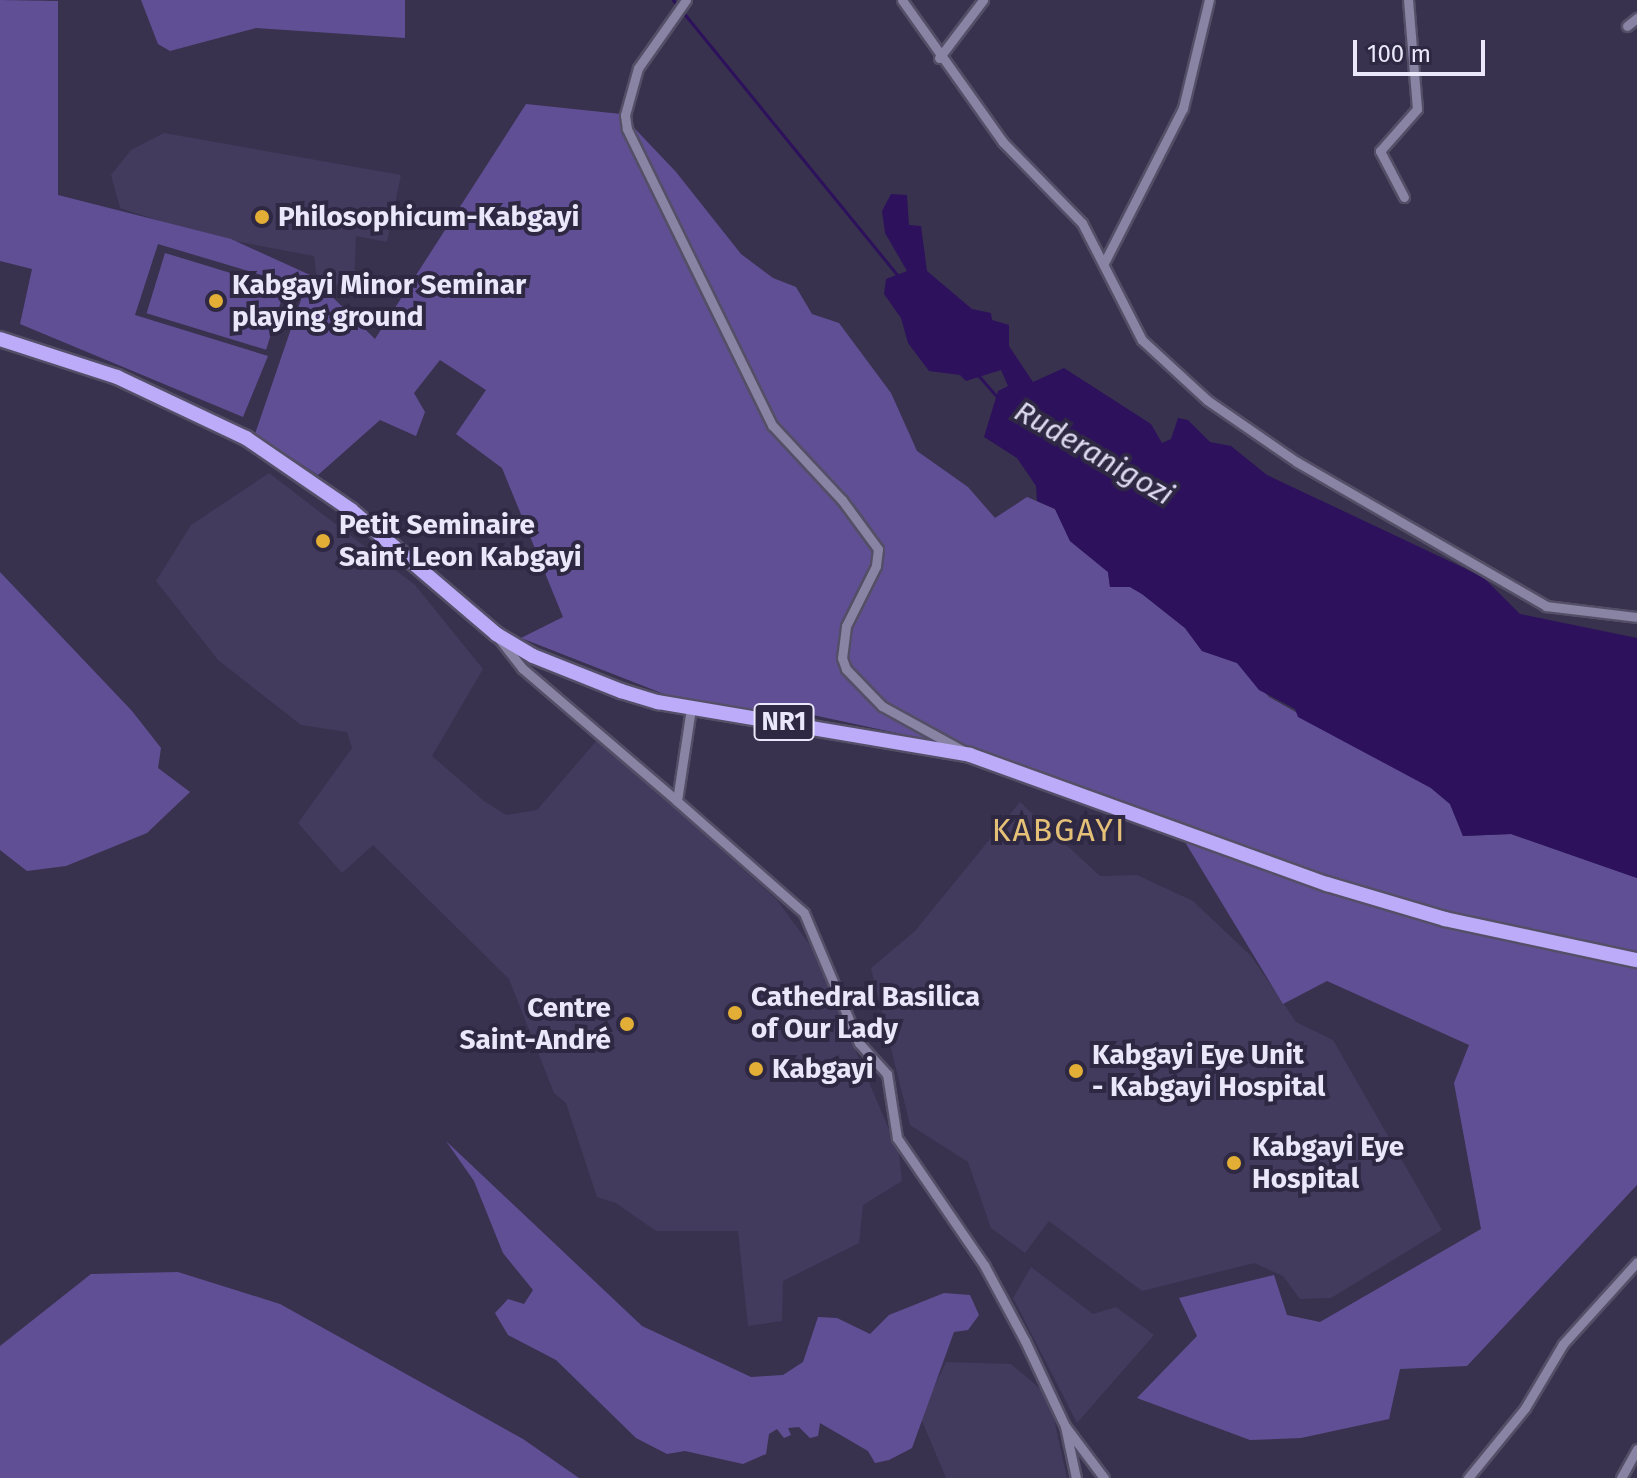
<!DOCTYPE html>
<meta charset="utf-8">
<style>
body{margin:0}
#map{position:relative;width:1637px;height:1478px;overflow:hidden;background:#38324e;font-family:"Fira Sans",sans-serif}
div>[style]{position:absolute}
.built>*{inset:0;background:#423b5d}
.green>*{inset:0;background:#614f96;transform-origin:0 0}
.water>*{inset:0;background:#2d115c}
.stream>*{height:3px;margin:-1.5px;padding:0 1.5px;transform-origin:1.5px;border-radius:1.5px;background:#2d115c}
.roads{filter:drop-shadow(2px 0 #544f67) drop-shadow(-2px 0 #544f67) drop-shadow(0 2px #544f67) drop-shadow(0 -2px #544f67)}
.minor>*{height:9px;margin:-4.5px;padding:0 4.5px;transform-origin:4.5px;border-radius:4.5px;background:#8983a4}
.highway>*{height:14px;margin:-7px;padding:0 7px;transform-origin:7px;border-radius:7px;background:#bcabf9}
.dots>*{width:22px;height:22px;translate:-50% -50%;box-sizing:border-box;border:4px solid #2e2843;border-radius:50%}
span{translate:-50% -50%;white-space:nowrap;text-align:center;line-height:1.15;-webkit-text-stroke:8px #2e2843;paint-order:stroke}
.shield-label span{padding:2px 6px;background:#2e2843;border:2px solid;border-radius:6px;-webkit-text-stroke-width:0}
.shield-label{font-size:26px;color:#e9e7f9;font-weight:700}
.poi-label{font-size:28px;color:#e9e7f9;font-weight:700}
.left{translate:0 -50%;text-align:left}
.right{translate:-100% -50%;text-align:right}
.water-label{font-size:30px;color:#dddaf0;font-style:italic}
.quarter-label{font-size:32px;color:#e5c178;letter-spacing:2px}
.scale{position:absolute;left:1353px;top:40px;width:132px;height:36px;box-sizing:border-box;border:4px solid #e9e7f9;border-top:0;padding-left:10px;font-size:24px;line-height:28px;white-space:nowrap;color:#e9e7f9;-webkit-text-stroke:6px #2e2843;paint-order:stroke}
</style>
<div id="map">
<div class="built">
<div style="clip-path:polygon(164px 133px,401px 175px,387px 242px,356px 236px,354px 290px,317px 279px,314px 256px,203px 235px,120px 208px,111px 175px,131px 150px)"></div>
<div style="clip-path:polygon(269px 473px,415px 585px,483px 669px,432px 756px,484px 801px,506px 815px,537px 810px,598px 739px,777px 900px,812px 948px,899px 1153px,902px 1181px,863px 1205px,859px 1243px,783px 1281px,782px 1321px,748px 1326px,738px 1231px,656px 1231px,616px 1203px,597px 1197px,566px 1103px,554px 1093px,509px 979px,373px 845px,342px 873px,298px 823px,352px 748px,347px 732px,301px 725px,218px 660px,156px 581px,191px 525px)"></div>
<div style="clip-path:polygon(1020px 802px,1100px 876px,1137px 875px,1193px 901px,1251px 956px,1296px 1022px,1333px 1040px,1442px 1230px,1331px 1298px,1300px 1299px,1283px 1276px,1254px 1263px,1142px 1291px,1049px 1221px,1025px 1253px,991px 1228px,968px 1162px,910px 1125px,871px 968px,915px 931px)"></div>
<div style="clip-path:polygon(1031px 1267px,1093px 1314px,1116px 1307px,1154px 1335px,1077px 1423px,1013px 1298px)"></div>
<div style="clip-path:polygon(946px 1362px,1011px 1364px,1049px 1396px,1067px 1478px,946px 1478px,920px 1416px)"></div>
</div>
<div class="green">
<div style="clip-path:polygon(0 0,58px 1px,58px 195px,231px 239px,310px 275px,375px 339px,526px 104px,621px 114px,676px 172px,741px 254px,773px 278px,796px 287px,812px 314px,839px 323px,891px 393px,917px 451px,968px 487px,995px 518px,1027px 497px,1055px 509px,1070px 541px,1108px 572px,1110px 587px,1130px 587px,1142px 594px,1185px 628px,1202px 651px,1237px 663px,1269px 697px,1431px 788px,1450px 804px,1463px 836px,1511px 834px,1637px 878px,1637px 1185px,1467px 1366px,1400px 1369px,1389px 1419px,1301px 1438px,1250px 1440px,1137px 1398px,1197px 1336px,1179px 1298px,1274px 1275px,1287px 1315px,1320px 1322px,1481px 1229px,1454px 1083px,1469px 1045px,1327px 981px,1283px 1004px,1185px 842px,976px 750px,799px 712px,710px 712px,521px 638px,563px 617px,502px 468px,456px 434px,486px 390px,440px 360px,414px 393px,425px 412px,416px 436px,380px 420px,318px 475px,255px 434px,305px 288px,158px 244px,135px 315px,268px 356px,243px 417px,20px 324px,32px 269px,0 261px)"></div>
<div style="clip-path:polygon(141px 0,405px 0,405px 38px,256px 28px,170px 51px,158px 44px)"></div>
<div style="left:165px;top:253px;width:125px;height:63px;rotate:17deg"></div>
<div style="clip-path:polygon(0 572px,132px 711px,161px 748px,158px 768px,190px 792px,147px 833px,66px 866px,27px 871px,0 850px)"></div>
<div style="clip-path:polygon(446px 1141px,642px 1326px,751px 1377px,783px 1375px,803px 1362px,818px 1317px,837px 1318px,870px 1334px,889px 1315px,944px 1293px,970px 1295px,979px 1315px,968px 1330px,954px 1332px,912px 1448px,889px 1460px,875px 1463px,868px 1451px,820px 1423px,818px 1436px,810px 1438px,799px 1427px,788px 1428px,791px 1435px,784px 1438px,777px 1429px,769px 1434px,766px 1454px,743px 1464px,685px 1451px,667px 1454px,636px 1438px,556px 1360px,508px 1335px,495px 1313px,508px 1299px,524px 1304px,533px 1290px,503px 1253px,474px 1181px)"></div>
<div style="clip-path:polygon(178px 1272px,280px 1304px,523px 1439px,579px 1478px,0 1478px,0 1346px,91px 1274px)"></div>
</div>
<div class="water">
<div style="clip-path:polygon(891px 194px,907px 195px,909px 225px,921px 226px,927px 271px,972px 309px,991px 313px,992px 320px,1009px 325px,1009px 346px,1033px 382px,1064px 368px,1151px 424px,1162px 443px,1171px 439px,1178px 418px,1188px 420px,1210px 442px,1231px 446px,1267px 475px,1483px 577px,1520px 614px,1637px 638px,1637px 878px,1511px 834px,1463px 836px,1450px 804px,1431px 788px,1298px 717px,1295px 709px,1259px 690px,1237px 663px,1202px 651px,1185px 628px,1142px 594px,1130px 587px,1110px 587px,1108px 572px,1070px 541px,1055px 509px,1037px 501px,1036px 486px,1017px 458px,984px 437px,998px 391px,1008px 386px,1001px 370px,966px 381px,960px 375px,929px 371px,908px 343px,901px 318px,884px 294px,886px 279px,907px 271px,885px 233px,882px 211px)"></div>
</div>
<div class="stream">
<div style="left:673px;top:0;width:356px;rotate:50.8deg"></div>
<div style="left:978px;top:375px;width:29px;rotate:49deg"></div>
</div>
<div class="roads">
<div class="minor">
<div style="left:686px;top:0;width:83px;rotate:125.2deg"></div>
<div style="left:638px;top:68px;width:49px;rotate:105.5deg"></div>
<div style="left:625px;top:115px;width:14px;rotate:82deg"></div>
<div style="left:627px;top:129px;width:330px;rotate:63.9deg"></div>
<div style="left:772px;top:425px;width:103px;rotate:47deg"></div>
<div style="left:842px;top:500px;width:61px;rotate:53.7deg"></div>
<div style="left:878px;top:549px;width:17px;rotate:97deg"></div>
<div style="left:876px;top:566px;width:67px;rotate:116.6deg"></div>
<div style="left:846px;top:626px;width:32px;rotate:97deg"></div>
<div style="left:842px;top:658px;width:12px;rotate:70deg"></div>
<div style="left:846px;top:669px;width:52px;rotate:45.8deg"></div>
<div style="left:882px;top:706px;width:97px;rotate:28.9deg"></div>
<div style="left:902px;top:0;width:174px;rotate:54.6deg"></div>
<div style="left:1003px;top:142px;width:113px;rotate:45.7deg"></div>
<div style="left:1082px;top:223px;width:131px;rotate:62.9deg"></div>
<div style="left:1142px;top:340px;width:88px;rotate:42.7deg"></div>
<div style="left:1207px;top:400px;width:109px;rotate:34.6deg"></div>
<div style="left:1297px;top:462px;width:288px;rotate:30deg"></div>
<div style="left:1546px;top:606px;width:92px;rotate:6.9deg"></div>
<div style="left:1627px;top:26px;width:13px;rotate:-39deg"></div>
<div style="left:939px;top:58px;width:73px;rotate:-52.8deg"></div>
<div style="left:1404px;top:197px;width:52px;rotate:-117.6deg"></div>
<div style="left:1380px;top:151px;width:56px;rotate:-48.6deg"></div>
<div style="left:1417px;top:109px;width:109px;rotate:-94.7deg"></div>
<div style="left:1104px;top:263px;width:174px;rotate:-63deg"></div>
<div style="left:1183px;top:108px;width:111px;rotate:-76.5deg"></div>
<div style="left:497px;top:636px;width:41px;rotate:52deg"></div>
<div style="left:522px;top:668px;width:204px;rotate:40.6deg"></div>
<div style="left:691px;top:708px;width:94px;rotate:98.6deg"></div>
<div style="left:677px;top:801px;width:169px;rotate:41.4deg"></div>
<div style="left:804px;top:913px;width:141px;rotate:67.1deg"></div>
<div style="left:859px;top:1043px;width:42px;rotate:47.9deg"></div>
<div style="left:887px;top:1074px;width:65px;rotate:81.1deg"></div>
<div style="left:897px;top:1138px;width:154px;rotate:55.6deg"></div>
<div style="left:984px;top:1265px;width:86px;rotate:61.7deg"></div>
<div style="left:1025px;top:1341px;width:94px;rotate:64.8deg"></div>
<div style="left:1065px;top:1426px;width:53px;rotate:78.1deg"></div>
<div style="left:1065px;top:1426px;width:65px;rotate:53.1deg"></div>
<div style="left:1468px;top:1478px;width:90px;rotate:-50.8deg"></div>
<div style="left:1525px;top:1408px;width:74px;rotate:-59.3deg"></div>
<div style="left:1563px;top:1344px;width:110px;rotate:-47.9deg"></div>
<div style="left:1621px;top:1478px;width:33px;rotate:-61deg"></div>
</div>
<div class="highway">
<div style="left:0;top:339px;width:123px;rotate:18deg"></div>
<div style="left:117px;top:377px;width:143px;rotate:25.3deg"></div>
<div style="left:246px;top:438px;width:127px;rotate:34.4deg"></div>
<div style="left:351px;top:510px;width:191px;rotate:40.5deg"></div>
<div style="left:496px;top:634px;width:43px;rotate:30.7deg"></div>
<div style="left:533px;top:656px;width:95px;rotate:21.7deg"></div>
<div style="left:621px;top:691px;width:39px;rotate:17deg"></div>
<div style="left:658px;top:702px;width:316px;rotate:9.6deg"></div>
<div style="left:970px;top:755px;width:380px;rotate:19.9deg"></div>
<div style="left:1327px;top:884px;width:123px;rotate:16.5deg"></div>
<div style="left:1445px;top:919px;width:196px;rotate:12.1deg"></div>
</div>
</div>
<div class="dots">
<div style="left:262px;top:217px;background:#e3ae35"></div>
<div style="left:216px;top:301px;background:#e3ae35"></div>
<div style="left:323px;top:541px;background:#e3ae35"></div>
<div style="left:735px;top:1013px;background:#e3ae35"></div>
<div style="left:627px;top:1024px;background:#e3ae35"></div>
<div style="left:756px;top:1069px;background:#e3ae35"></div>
<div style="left:1076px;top:1071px;background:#e3ae35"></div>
<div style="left:1234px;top:1163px;background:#e3ae35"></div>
</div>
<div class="shield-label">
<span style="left:784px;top:722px">NR1</span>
</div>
<div class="poi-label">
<span class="left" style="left:278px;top:217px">Philosophicum-Kabgayi</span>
<span class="left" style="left:232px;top:301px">Kabgayi Minor Seminar<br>playing ground</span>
<span class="left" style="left:339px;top:541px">Petit Seminaire<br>Saint Leon Kabgayi</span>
<span class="left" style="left:751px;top:1013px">Cathedral Basilica<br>of Our Lady</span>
<span class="right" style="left:611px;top:1024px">Centre<br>Saint-André</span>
<span class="left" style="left:1092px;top:1071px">Kabgayi Eye Unit<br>- Kabgayi Hospital</span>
<span class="left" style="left:772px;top:1069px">Kabgayi</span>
<span class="left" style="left:1252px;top:1163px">Kabgayi Eye<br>Hospital</span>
</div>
<div class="water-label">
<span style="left:1094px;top:453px;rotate:30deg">Ruderanigozi</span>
</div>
<div class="quarter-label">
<span style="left:1059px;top:830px">KABGAYI</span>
</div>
<div class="scale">100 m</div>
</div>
